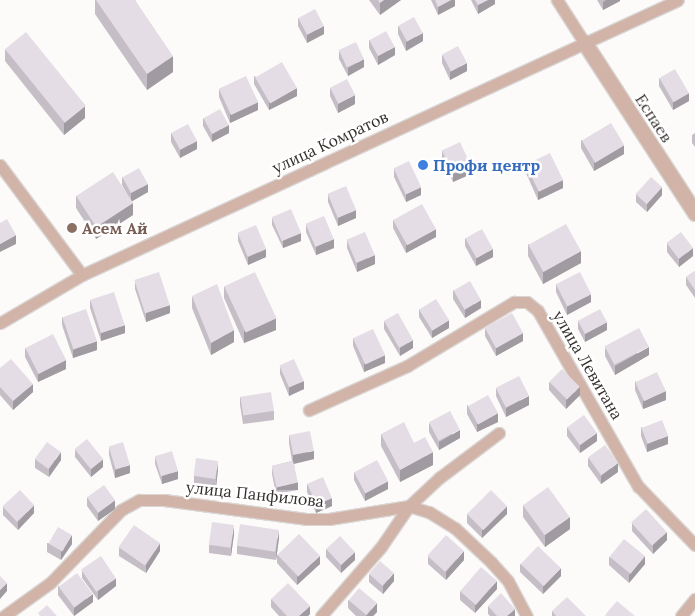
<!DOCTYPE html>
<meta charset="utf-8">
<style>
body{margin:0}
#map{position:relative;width:695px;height:616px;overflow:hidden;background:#fdfbfa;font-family:Lora,serif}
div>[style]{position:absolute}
.roads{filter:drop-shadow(1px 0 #d9d6d5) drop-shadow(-1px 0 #d9d6d5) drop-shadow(0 1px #d9d6d5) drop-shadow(0 -1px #d9d6d5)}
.minor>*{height:11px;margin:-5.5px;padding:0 5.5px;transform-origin:5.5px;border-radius:5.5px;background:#d1b4a7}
.tertiary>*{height:15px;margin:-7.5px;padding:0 7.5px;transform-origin:7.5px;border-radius:7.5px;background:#d1b4a7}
.wall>*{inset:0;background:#c5bec6}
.shaded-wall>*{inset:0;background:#a09ba1;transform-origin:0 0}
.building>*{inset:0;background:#e5dde6;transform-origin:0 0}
.dots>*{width:14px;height:14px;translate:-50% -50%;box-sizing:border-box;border:2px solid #fff;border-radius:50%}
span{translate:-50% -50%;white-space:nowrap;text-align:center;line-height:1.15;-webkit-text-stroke:5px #fff;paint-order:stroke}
.street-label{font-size:16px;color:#35302e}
.shop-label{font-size:16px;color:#366cbe;font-weight:700}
.left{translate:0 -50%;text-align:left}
.education-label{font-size:16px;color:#785e54;font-weight:700}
</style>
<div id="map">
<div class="roads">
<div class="minor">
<div style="left:557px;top:0;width:50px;rotate:57.3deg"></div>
<div style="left:0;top:165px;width:137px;rotate:53.3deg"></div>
<div style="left:0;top:323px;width:95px;rotate:-30.3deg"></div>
<div style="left:82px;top:275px;width:656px;rotate:-24.77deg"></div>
<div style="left:309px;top:410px;width:107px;rotate:-24.2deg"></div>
<div style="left:407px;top:366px;width:125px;rotate:-30.9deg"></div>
<div style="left:514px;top:302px;width:13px"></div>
<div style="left:527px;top:302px;width:14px;rotate:39deg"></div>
<div style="left:538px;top:311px;width:202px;rotate:60.3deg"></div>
<div style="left:638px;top:486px;width:82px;rotate:46deg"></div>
<div style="left:4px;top:616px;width:57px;rotate:-35.7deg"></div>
<div style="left:50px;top:583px;width:102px;rotate:-45.8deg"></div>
<div style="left:121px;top:510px;width:21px;rotate:-29deg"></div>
<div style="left:139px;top:500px;width:25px"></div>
<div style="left:164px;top:500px;width:143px;rotate:7.6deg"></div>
<div style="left:306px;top:519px;width:23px"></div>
<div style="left:329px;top:519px;width:81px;rotate:-9.2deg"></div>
<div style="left:409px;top:506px;width:21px;rotate:17deg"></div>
<div style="left:429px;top:512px;width:31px;rotate:32deg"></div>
<div style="left:455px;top:528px;width:50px;rotate:43.4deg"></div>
<div style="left:491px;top:562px;width:25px;rotate:48deg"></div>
<div style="left:508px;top:581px;width:40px;rotate:62deg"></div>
<div style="left:321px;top:616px;width:91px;rotate:-49deg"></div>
<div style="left:381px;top:547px;width:50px;rotate:-55.7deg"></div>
<div style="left:409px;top:506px;width:41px;rotate:-43deg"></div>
<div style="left:439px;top:478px;width:75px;rotate:-36.9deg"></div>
<div style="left:681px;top:616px;width:22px;rotate:-51deg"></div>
</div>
<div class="tertiary">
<div style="left:584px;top:42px;width:204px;rotate:57deg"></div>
</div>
</div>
<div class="wall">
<div style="clip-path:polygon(95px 0,135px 0,173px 72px,147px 90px,95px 14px)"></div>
<div style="clip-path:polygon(369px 0,401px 0,380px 15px)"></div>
<div style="clip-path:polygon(431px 0,455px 0,455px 6px,438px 15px)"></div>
<div style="clip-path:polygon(471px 0,495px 0,495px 4px,478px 14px)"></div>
<div style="clip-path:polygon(597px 0,620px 0,620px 1px,603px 10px)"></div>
<div style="clip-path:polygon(298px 18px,324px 34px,307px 43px,298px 26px)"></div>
<div style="clip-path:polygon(398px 26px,423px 41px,406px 51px,398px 34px)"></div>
<div style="clip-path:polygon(369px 40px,395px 55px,378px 65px,369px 48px)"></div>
<div style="clip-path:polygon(5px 49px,85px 118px,64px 135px,5px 61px)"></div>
<div style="clip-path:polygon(339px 51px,364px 67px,348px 76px,339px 59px)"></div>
<div style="clip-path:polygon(442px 55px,467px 71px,450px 80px,442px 63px)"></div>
<div style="clip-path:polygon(254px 76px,297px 96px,269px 110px,254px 84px)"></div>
<div style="clip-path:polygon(659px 78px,689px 101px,673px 110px,659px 86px)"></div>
<div style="clip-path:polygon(330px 88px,355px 104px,338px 113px,330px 96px)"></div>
<div style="clip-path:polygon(219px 89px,258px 110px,230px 123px,219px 97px)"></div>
<div style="clip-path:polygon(203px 118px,229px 133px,212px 142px,203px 126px)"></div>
<div style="clip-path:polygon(171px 133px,197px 149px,180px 158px,171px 142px)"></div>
<div style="clip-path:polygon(695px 133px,695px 147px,692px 143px,692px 135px)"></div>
<div style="clip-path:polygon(581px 140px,624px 154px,594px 171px,581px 148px)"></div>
<div style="clip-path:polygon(442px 150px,471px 174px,453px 182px,442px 158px)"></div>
<div style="clip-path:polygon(526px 165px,563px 188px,538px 200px,526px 173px)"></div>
<div style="clip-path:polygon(394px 169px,421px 195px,406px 202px,394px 177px)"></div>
<div style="clip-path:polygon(122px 177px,148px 192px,131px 201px,133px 215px,96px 239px,76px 208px,76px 196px,127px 194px,122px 185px)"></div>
<div style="clip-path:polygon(328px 194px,356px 218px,338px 226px,328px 202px)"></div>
<div style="clip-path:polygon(636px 194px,662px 195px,647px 212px,636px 202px)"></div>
<div style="clip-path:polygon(272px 217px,301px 241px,283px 248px,272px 225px)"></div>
<div style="clip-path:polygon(393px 220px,436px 237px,406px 253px,393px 228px)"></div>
<div style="clip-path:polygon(306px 224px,334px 248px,316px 255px,306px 232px)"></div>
<div style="clip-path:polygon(238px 233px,266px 257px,248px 265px,238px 241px)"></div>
<div style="clip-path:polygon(465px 238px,493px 257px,476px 266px,465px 246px)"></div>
<div style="clip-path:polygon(347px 240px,375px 264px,357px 272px,347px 248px)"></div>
<div style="clip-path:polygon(667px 243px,693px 256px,679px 267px,667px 252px)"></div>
<div style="clip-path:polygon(528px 244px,581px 263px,543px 284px,528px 256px)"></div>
<div style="clip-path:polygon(695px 271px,695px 298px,686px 285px,686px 277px)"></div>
<div style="clip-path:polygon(135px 281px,170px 313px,146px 322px,135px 289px)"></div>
<div style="clip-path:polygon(556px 284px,591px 302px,567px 315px,556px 292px)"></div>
<div style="clip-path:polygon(224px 286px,276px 330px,244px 343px,224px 298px)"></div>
<div style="clip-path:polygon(453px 290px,481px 308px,465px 318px,453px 299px)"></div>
<div style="clip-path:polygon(192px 296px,234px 342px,211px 355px,192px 308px)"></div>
<div style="clip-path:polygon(90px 300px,125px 333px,101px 341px,90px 308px)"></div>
<div style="clip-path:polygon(419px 309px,449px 328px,432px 338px,419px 317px)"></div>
<div style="clip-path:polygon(62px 317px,97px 350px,73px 358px,62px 325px)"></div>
<div style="clip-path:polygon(384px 321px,413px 348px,400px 356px,384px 329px)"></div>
<div style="clip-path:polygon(578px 321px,607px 330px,585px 342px,578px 329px)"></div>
<div style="clip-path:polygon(485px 328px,523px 341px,496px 356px,485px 336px)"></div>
<div style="clip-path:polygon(353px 338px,385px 363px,364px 372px,353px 346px)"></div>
<div style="clip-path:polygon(25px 348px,66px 369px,38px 382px,25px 357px)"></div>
<div style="clip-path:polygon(605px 348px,649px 355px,615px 375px,605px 356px)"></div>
<div style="clip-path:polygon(280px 366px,304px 389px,289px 396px,280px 374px)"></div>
<div style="clip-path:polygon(0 368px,33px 392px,13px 410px,0 395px)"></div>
<div style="clip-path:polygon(635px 381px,666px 400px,643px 409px,635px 390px)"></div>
<div style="clip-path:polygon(549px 382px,580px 395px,566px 409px,549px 390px)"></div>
<div style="clip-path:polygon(496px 388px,529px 405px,506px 417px,496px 396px)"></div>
<div style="clip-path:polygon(240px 397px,274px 411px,274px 420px,243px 424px,240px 405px)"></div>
<div style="clip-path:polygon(467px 405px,498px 422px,477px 432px,467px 414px)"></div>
<div style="clip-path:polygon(429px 423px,460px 438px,439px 450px,429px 432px)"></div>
<div style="clip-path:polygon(567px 427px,597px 441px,580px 453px,567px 436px)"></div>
<div style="clip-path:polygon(641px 427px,668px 444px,647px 452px,641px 436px)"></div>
<div style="clip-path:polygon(381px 434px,414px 443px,433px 465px,400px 482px,381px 446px)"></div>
<div style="clip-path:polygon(289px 435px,314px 459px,294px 464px,298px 490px,276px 494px,272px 474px,272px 466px,292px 461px,289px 443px)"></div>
<div style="clip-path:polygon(109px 447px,130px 473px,115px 478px,109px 455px)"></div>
<div style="clip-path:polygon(75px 449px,103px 467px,91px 477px,75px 457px)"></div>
<div style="clip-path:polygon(155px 456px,178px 479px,162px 484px,155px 464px)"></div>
<div style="clip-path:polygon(588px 458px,618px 472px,601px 484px,588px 466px)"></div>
<div style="clip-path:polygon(35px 459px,61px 460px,49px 477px,35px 468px)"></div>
<div style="clip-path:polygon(218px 469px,216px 487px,194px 484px,194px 476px)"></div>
<div style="clip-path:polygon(354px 472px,388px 489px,365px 501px,354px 480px)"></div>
<div style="clip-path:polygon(307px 484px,332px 506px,316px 513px,307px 492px)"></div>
<div style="clip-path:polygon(87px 497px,115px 509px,98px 521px,87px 506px)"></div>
<div style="clip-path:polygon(523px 505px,570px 529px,545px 547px,523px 517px)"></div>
<div style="clip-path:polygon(3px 507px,34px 513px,18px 530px,3px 515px)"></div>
<div style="clip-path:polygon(467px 514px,507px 514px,482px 538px,467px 523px)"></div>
<div style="clip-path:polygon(632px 523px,667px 540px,653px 554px,632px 531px)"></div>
<div style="clip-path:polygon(234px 534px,231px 556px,209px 553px,209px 545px)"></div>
<div style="clip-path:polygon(279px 538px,276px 560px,237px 554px,237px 546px)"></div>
<div style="clip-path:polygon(47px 543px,72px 544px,61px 560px,47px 552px)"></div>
<div style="clip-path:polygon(119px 548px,160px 551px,146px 573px,119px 556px)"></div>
<div style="clip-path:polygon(326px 549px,355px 560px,341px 573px,326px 557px)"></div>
<div style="clip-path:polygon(277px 555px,320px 564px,297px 585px,277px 563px)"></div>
<div style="clip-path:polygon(428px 556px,464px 560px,446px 580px,428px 564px)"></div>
<div style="clip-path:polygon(609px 557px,645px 564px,629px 583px,609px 565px)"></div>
<div style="clip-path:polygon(520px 564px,561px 576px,543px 594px,520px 572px)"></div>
<div style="clip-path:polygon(82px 570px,116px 586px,98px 600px,82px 578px)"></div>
<div style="clip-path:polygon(369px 574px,394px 581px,383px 594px,369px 582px)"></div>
<div style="clip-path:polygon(58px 586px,93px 602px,74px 616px,58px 595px)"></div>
<div style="clip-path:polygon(497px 589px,475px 613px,460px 600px,460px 591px)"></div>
<div style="clip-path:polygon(271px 599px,310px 614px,308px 616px,279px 616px,271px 607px)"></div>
<div style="clip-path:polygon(348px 600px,377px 612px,373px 616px,356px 616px,348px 608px)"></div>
<div style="clip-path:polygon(488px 606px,515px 616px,490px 616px,488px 614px)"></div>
<div style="clip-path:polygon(552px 611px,586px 616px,552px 616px)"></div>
</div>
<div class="shaded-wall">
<div style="clip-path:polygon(384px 0,401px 0,380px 15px,380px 3px)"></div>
<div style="clip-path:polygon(451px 0,455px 0,455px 6px,438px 15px,438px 7px)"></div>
<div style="clip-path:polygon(488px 0,495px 0,495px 4px,478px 14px,478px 5px)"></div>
<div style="clip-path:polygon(606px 0,620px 0,620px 1px,603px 10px,603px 2px)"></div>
<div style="clip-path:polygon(324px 26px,324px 34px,307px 43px,307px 35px)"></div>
<div style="clip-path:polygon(423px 33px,423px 41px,406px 51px,406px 42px)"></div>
<div style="clip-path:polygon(395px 47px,395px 55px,378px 65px,378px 56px)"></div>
<div style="clip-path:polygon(173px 56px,173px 72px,147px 90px,147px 74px)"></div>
<div style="clip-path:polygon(364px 59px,364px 67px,348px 76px,348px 68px)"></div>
<div style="clip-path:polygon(467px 63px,467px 71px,450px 80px,450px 72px)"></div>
<div style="clip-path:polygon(297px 88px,297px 96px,269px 110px,269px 102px)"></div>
<div style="clip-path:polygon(689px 93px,689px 101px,673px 110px,673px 102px)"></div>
<div style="clip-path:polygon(355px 95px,355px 104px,338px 113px,338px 104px)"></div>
<div style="clip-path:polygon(258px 102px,258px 110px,230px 123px,230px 114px)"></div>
<div style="clip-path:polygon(85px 106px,85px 118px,64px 135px,64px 123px)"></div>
<div style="clip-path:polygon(229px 125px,229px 133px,212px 142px,212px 134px)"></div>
<div style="clip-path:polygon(197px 141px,197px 149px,180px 158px,180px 150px)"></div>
<div style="clip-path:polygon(624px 145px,624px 154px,594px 171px,594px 163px)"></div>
<div style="clip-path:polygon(471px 166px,471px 174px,453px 182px,453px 173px)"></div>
<div style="clip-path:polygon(563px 180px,563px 188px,538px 200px,538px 191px)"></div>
<div style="clip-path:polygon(148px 184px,148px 192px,131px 202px,131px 193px)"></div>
<div style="clip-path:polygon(421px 187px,421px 195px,406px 202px,406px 194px)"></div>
<div style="clip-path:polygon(662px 187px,662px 195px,647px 212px,647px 204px)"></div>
<div style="clip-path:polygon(133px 203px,133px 215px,96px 239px,96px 227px)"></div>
<div style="clip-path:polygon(356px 210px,356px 218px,338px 226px,338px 218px)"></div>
<div style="clip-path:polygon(436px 229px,436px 237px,406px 253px,406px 245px)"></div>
<div style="clip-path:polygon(301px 233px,301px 241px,283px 248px,283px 240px)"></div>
<div style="clip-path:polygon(16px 235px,16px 244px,0 252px,0 244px)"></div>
<div style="clip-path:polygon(334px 239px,334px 248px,316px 255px,316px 247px)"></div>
<div style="clip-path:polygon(693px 248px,693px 256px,679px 267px,679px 259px)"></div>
<div style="clip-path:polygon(266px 249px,266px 257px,248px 265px,248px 257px)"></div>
<div style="clip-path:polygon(493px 249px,493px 257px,476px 266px,476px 258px)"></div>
<div style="clip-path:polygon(581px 251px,581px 263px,543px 284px,543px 272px)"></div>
<div style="clip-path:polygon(375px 255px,375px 264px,357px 272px,357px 263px)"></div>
<div style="clip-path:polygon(591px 294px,591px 302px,567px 315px,567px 306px)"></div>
<div style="clip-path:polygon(481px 300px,481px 308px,465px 318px,465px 310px)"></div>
<div style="clip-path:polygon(170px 305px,170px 313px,146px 322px,146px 313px)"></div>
<div style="clip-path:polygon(276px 318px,276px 330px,244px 343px,244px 331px)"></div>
<div style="clip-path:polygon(449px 320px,449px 328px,432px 338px,432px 330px)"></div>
<div style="clip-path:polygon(607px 322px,607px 330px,585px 342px,585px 334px)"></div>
<div style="clip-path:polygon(125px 325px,125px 333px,101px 341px,101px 333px)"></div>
<div style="clip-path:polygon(234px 330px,234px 342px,211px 355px,211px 343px)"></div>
<div style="clip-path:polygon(523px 333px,523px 341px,496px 356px,496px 348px)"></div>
<div style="clip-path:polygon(413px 340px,413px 348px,400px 356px,400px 348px)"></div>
<div style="clip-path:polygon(97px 341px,97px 350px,73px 358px,73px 350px)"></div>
<div style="clip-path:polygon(649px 347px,649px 355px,615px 375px,615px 366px)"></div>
<div style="clip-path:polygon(385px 355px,385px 363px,364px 372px,364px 364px)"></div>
<div style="clip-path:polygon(66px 360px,66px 369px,38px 382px,38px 374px)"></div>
<div style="clip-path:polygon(304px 381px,304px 389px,289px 396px,289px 387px)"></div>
<div style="clip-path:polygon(33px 384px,33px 392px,13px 410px,13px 401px)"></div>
<div style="clip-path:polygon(580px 387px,580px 395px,566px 409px,566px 400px)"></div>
<div style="clip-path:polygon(666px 391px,666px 400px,643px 409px,643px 401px)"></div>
<div style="clip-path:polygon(529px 396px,529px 405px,506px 417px,506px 408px)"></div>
<div style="clip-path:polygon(498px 413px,498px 422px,477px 432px,477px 424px)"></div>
<div style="clip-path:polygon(460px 430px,460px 438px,439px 450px,439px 442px)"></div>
<div style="clip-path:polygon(597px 433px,597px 441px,580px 453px,580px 445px)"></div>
<div style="clip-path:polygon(668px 436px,668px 444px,647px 452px,647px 444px)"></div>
<div style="clip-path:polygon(314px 451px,314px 459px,293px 464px,293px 455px)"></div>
<div style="clip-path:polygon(61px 452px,61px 460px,49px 477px,49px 469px)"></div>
<div style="clip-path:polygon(433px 452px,433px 465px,400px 482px,400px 470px)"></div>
<div style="clip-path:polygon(103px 459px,103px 467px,91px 477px,91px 468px)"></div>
<div style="clip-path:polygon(218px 461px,218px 469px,216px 487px,216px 479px)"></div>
<div style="clip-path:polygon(618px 463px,618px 472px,601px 484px,601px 476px)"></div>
<div style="clip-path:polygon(130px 465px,130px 473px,115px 478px,115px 470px)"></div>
<div style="clip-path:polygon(178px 471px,178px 479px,162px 484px,162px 476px)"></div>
<div style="clip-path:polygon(388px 481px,388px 489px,365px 501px,365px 493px)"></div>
<div style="left:298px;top:482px;width:8px;height:22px;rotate:90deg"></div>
<div style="clip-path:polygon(332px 498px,332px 506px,316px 513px,316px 504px)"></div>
<div style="clip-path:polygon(115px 500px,115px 509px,98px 521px,98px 513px)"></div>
<div style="clip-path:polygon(34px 505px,34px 513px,18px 530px,18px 522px)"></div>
<div style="clip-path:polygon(507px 506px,507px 514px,482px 538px,482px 530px)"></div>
<div style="clip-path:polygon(570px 517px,570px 529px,545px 547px,545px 535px)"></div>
<div style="clip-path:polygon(234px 525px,234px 534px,231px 556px,231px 548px)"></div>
<div style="clip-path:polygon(279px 530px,279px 538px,276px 560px,276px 551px)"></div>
<div style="clip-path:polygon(667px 532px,667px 540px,653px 554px,653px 545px)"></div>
<div style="clip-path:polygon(72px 535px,72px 544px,61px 560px,61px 552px)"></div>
<div style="clip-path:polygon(160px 543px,160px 551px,146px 573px,146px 565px)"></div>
<div style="clip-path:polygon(464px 551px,464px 560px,446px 580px,446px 572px)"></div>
<div style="clip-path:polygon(355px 552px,355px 560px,341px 573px,341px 565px)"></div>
<div style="clip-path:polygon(320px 556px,320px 564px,297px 585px,297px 577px)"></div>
<div style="clip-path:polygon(645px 556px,645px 564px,629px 583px,629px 575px)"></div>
<div style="clip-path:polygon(561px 568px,561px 576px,543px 594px,543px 586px)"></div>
<div style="clip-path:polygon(394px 573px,394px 581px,383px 594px,383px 586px)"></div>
<div style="clip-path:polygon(116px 578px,116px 586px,98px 600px,98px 591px)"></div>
<div style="clip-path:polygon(497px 581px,497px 589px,475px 613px,475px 605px)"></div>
<div style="clip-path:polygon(7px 583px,7px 591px,0 599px,0 590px)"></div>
<div style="clip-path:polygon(93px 594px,93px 602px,74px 616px,74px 608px)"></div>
<div style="clip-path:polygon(377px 603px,377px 612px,373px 616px,366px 616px)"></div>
<div style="clip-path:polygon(310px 606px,310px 614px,308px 616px,299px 616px)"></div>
<div style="clip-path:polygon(515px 609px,515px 616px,507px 616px)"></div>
</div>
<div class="building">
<div style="clip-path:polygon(96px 0,135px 0,173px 56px,147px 74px)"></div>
<div style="clip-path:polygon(378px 0,384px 0,380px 3px)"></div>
<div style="clip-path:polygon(435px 0,451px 0,438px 7px)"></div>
<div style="clip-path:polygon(475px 0,488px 0,478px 5px)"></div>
<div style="left:315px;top:9px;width:19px;height:19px;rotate:62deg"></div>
<div style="left:414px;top:17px;width:18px;height:18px;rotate:61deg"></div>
<div style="left:386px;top:31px;width:18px;height:19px;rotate:61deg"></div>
<div style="left:26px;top:32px;width:95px;height:27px;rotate:51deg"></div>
<div style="left:356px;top:42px;width:19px;height:19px;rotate:65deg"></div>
<div style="left:458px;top:46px;width:19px;height:18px;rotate:62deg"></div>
<div style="left:282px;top:62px;width:30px;height:31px;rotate:60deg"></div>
<div style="left:675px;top:69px;width:28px;height:18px;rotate:60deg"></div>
<div style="left:246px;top:76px;width:29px;height:30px;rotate:65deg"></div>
<div style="left:347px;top:79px;width:18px;height:19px;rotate:63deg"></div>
<div style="left:220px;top:109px;width:18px;height:19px;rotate:61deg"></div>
<div style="left:611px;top:123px;width:26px;height:34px;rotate:59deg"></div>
<div style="left:188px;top:124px;width:19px;height:19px;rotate:62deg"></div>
<div style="left:460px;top:142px;width:26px;height:20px;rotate:65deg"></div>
<div style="left:550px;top:153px;width:30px;height:27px;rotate:64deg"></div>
<div style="left:409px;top:161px;width:29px;height:17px;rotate:65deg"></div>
<div style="left:139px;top:168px;width:18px;height:19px;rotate:61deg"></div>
<div style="left:113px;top:172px;width:37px;height:44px;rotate:57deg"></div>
<div style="left:651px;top:177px;width:15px;height:23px;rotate:42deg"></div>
<div style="left:346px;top:186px;width:26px;height:20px;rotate:67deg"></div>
<div style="left:422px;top:204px;width:29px;height:33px;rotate:61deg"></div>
<div style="left:291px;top:209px;width:26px;height:21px;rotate:67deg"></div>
<div style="left:324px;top:216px;width:25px;height:20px;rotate:67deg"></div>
<div style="clip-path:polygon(7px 219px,16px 235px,0 244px,0 223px)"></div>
<div style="left:566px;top:224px;width:31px;height:43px;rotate:61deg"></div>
<div style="left:256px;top:225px;width:26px;height:20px;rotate:67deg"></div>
<div style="left:482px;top:229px;width:23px;height:19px;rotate:61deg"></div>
<div style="left:365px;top:232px;width:25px;height:20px;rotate:67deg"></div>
<div style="left:681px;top:232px;width:20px;height:18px;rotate:53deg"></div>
<div style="clip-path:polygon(695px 271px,695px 290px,686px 277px)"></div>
<div style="left:159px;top:272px;width:35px;height:26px;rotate:72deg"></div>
<div style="left:255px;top:272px;width:51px;height:34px;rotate:65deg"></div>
<div style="left:580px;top:272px;width:25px;height:27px;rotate:63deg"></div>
<div style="left:470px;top:281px;width:22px;height:19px;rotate:60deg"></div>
<div style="clip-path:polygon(217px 284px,234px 330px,211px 343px,192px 296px)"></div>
<div style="left:114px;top:292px;width:35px;height:25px;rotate:72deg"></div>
<div style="left:436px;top:299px;width:25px;height:20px;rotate:58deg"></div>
<div style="left:86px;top:309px;width:34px;height:25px;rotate:71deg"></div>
<div style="left:600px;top:309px;width:15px;height:25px;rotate:62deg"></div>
<div style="left:398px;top:313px;width:31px;height:16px;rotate:61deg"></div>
<div style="left:512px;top:313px;width:23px;height:31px;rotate:61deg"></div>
<div style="left:639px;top:328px;width:21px;height:39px;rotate:62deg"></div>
<div style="left:373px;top:329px;width:29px;height:22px;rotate:65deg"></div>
<div style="left:53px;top:334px;width:29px;height:31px;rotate:63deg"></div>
<div style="clip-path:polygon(11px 359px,33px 384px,13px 401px,0 387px,0 368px)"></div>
<div style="left:294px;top:359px;width:24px;height:16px;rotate:66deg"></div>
<div style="left:562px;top:369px;width:25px;height:18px;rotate:45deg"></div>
<div style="left:657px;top:372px;width:21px;height:24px;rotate:65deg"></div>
<div style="left:519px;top:376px;width:22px;height:26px;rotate:63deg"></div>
<div style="left:271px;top:392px;width:19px;height:31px;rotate:81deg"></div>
<div style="left:488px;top:395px;width:21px;height:23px;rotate:61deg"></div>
<div style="left:450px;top:411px;width:21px;height:24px;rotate:62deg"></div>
<div style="left:584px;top:415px;width:22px;height:21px;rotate:54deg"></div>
<div style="left:662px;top:420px;width:17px;height:22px;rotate:69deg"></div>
<div style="clip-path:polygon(404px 422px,414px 443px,425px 437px,433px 452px,400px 470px,381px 434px)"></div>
<div style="left:310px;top:431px;width:20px;height:21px;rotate:79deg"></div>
<div style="left:87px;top:439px;width:26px;height:16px;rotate:51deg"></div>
<div style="left:47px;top:442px;width:17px;height:21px;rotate:36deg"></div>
<div style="left:123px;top:442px;width:24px;height:15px;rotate:73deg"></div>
<div style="left:605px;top:445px;width:22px;height:21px;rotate:54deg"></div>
<div style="left:172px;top:451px;width:21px;height:18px;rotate:73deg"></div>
<div style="left:196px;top:458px;width:22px;height:18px;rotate:8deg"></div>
<div style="left:377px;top:460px;width:24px;height:26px;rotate:62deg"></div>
<div style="left:293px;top:461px;width:22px;height:22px;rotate:77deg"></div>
<div style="left:323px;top:477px;width:23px;height:17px;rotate:67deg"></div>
<div style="left:104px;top:485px;width:19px;height:21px;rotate:54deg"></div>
<div style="left:548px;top:487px;width:37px;height:31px;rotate:54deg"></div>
<div style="left:20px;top:490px;width:21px;height:24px;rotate:47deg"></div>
<div style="left:491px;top:490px;width:23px;height:34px;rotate:45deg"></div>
<div style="left:646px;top:509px;width:31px;height:20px;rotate:48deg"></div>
<div style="left:212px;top:522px;width:22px;height:23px;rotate:8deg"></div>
<div style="left:240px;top:524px;width:39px;height:22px;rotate:9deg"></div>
<div style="left:134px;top:525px;width:32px;height:27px;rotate:35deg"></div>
<div style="left:58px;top:527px;width:16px;height:19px;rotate:30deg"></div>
<div style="left:299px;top:534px;width:30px;height:30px;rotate:46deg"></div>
<div style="left:446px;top:535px;width:24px;height:28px;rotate:42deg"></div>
<div style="left:340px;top:536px;width:22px;height:19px;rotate:47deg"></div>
<div style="left:624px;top:539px;width:27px;height:23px;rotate:39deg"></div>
<div style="left:538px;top:546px;width:32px;height:25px;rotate:44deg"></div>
<div style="left:101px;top:556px;width:27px;height:24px;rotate:56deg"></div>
<div style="left:380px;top:561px;width:18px;height:17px;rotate:41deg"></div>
<div style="left:481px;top:567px;width:21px;height:32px;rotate:41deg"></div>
<div style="left:77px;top:573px;width:26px;height:23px;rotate:53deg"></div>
<div style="clip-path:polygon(0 576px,7px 583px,0 590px)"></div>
<div style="clip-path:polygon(288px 583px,310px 606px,299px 616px,287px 616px,271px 599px)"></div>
<div style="left:359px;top:588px;width:23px;height:16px;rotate:40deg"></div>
<div style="clip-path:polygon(501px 593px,515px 609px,507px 616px,497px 616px,488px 606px)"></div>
<div style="clip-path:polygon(567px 597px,586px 616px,556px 616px,552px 611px)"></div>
<div style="clip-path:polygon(617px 601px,635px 616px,606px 616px,605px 615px)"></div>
<div style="clip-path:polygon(47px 605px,57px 616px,40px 616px,38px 613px)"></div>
</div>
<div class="dots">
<div style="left:423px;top:165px;background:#3f7fe0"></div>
<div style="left:72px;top:228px;background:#8d6e63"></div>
</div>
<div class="street-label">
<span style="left:654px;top:118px;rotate:57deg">Еспаев</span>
<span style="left:330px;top:142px;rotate:-25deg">улица Комратов</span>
<span style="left:588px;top:365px;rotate:60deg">улица Левитана</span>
<span style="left:255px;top:494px;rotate:6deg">улица Панфилова</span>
</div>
<div class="shop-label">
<span class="left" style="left:433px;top:165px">Профи центр</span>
</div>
<div class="education-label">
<span class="left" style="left:82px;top:228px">Асем Ай</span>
</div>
</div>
